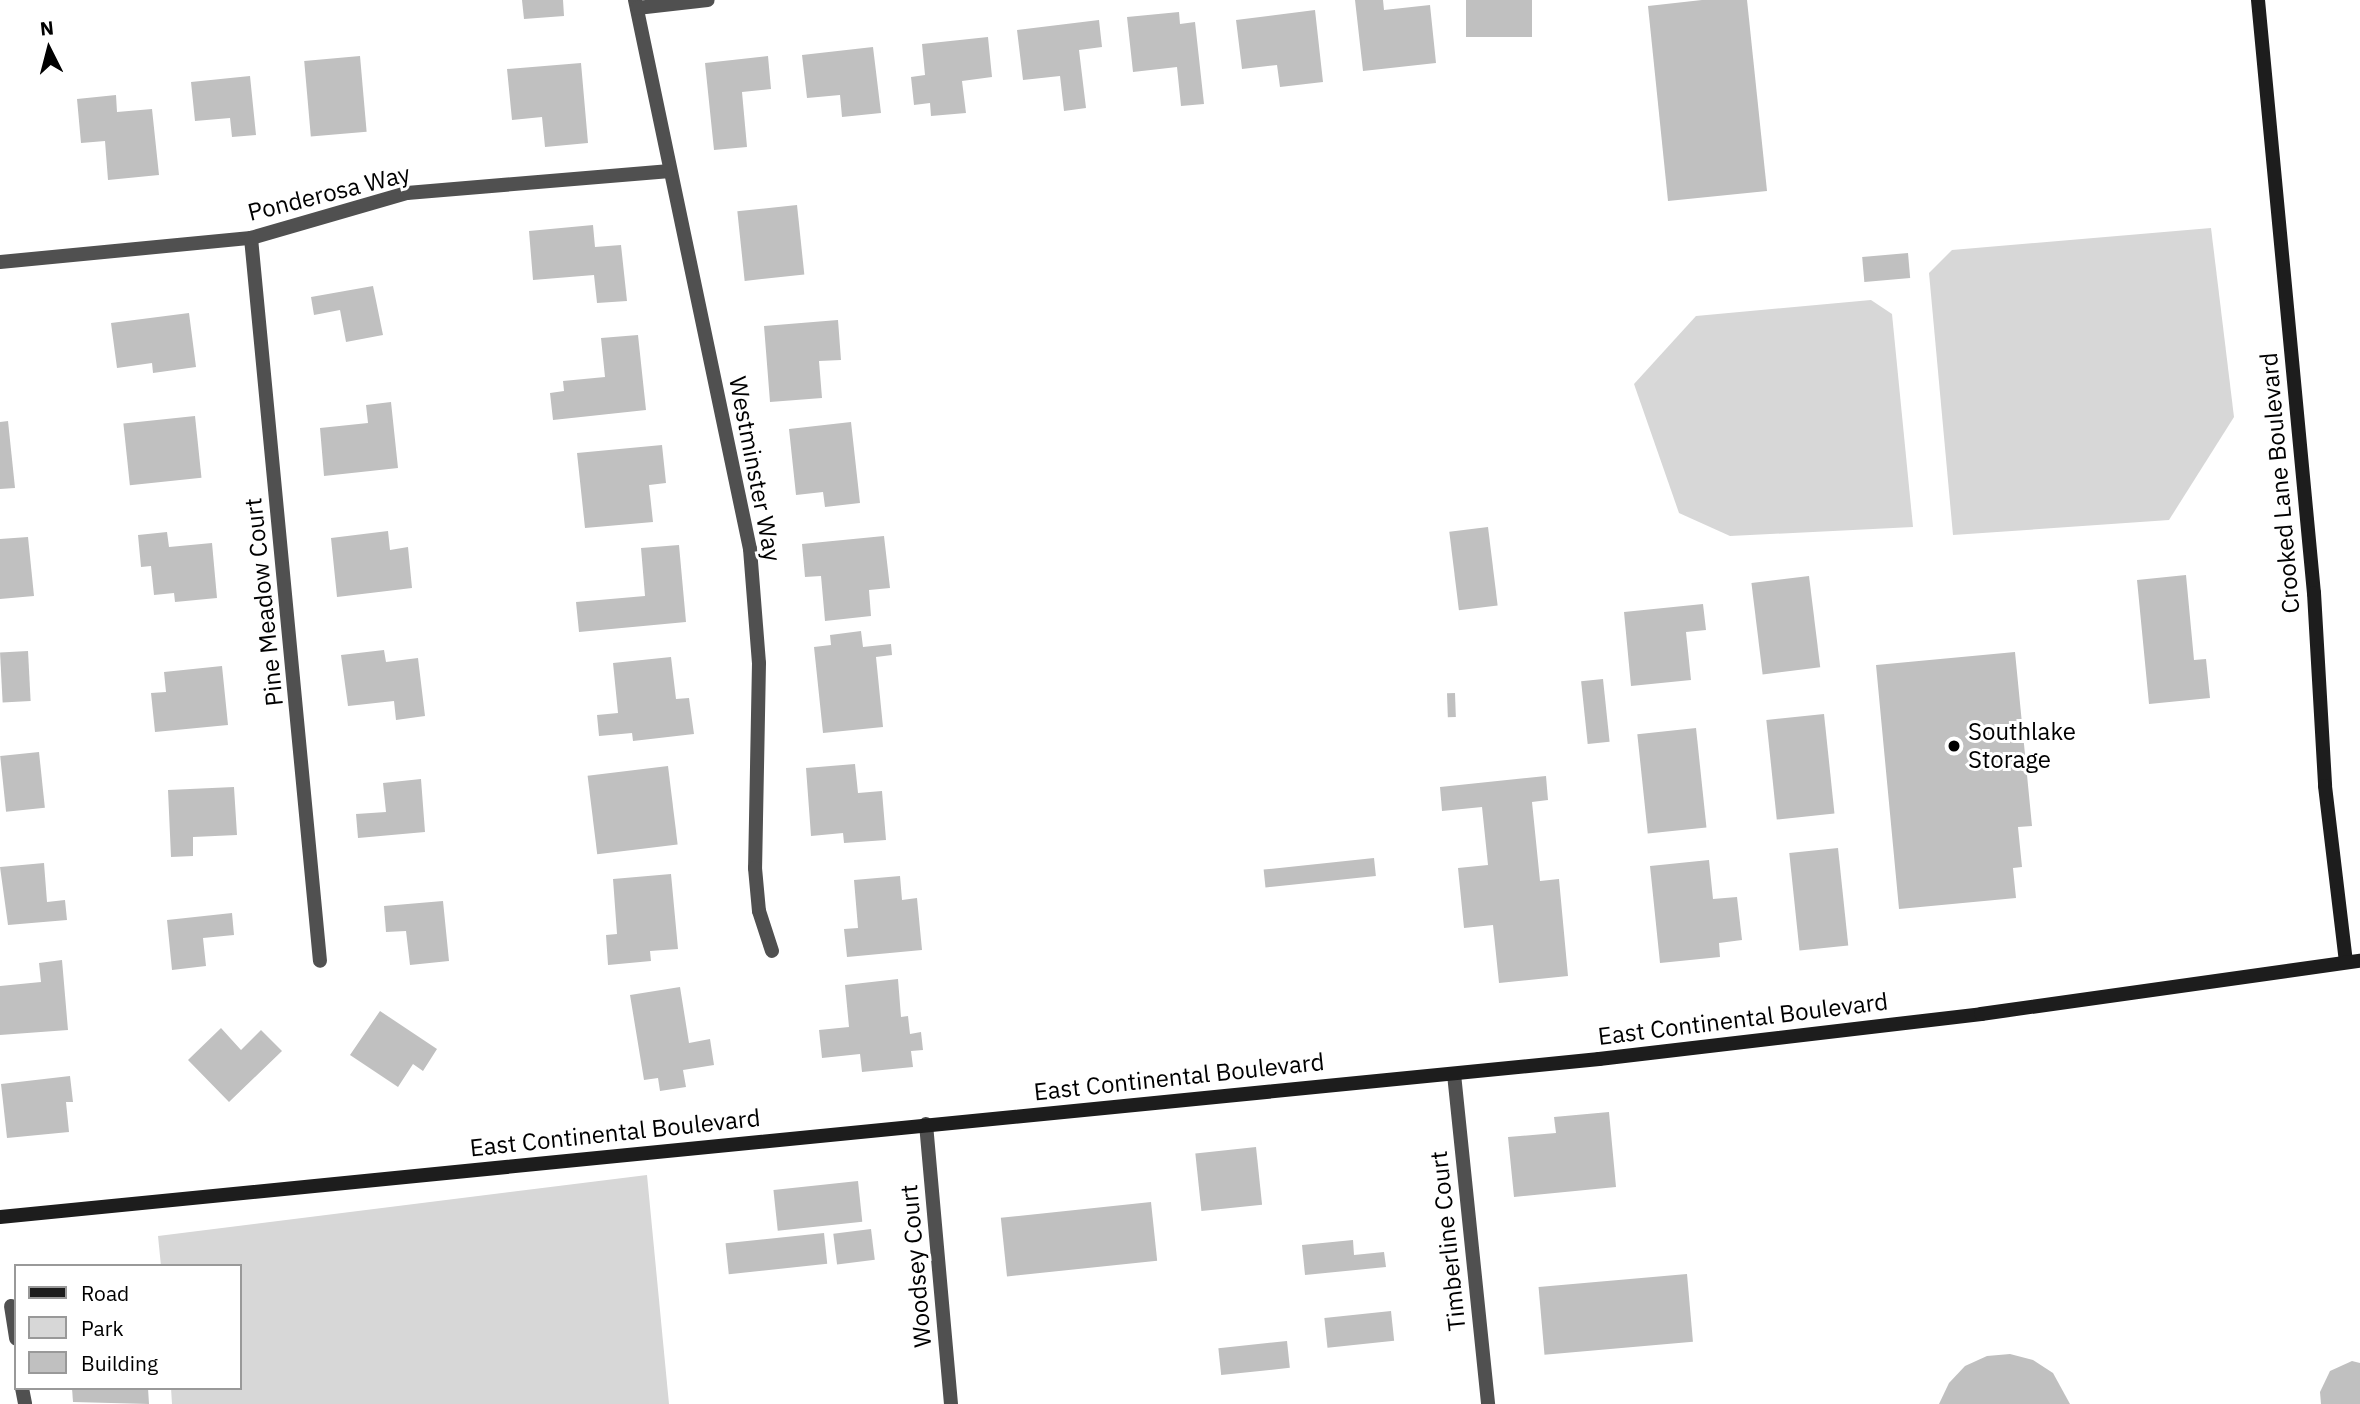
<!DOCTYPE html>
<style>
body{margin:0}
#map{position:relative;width:2360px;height:1404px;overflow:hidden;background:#fff;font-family:"IBM Plex Sans",sans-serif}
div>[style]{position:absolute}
.green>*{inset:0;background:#d7d7d7}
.building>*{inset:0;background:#c0c0c0;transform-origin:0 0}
.street>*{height:14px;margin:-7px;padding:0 7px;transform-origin:7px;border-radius:7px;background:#505050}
.secondary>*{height:14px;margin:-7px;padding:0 7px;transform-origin:7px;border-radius:7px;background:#1d1d1d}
.dots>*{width:19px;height:19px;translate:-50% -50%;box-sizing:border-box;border:4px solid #fff;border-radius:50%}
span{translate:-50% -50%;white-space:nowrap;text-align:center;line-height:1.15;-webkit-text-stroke:6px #fff;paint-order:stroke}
.street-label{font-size:24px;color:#000}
.poi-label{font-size:24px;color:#000}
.left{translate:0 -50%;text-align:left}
.legend{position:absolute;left:14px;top:1264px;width:228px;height:126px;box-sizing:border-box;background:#fff;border:2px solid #999;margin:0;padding:9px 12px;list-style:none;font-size:21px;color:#000}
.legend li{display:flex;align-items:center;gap:14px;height:35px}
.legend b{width:35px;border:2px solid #999}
.north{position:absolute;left:14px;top:14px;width:70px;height:70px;-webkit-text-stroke:5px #fff;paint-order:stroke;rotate:354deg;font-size:19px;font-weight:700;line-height:28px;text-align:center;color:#000}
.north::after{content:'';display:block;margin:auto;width:24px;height:32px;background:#000;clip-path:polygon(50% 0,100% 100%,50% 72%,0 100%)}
</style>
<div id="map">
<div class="green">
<div style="clip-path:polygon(2211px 228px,2234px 417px,2169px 520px,1953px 535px,1929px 273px,1952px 250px)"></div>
<div style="clip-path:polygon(1871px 300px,1892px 314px,1913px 527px,1730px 536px,1679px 513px,1634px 384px,1696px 316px)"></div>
<div style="clip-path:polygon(647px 1175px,669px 1404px,172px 1404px,171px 1388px,240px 1388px,240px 1266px,161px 1266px,158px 1236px)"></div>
</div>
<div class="building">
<div style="clip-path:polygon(522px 0,563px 0,564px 16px,524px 19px)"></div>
<div style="clip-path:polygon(1355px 0,1383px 0,1384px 10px,1430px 5px,1436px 63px,1363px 71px)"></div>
<div style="left:1466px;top:0;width:66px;height:37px"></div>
<div style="clip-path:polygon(1702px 0,1747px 0,1767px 191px,1668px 201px,1648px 6px)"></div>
<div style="clip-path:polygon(1315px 10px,1323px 82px,1280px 87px,1277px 65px,1242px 69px,1236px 20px)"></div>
<div style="clip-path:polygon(1179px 12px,1180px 24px,1195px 22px,1204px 104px,1181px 106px,1177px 67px,1133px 72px,1127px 17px)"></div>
<div style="clip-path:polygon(1099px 20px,1102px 47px,1079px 50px,1086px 108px,1064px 111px,1060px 76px,1023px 80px,1017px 30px)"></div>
<div style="clip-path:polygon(988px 37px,992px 77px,962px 81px,966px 113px,931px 116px,930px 103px,914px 105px,911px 77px,925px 75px,922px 44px)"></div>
<div style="clip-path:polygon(873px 47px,881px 113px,842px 117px,840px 95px,807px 98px,802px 55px)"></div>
<div style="left:360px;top:56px;width:76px;height:56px;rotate:85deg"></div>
<div style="clip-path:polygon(768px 56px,771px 89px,742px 92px,747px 147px,714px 150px,705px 63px)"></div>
<div style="clip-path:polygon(581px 63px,588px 143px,545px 147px,542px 117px,512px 120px,507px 69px)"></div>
<div style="clip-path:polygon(250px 76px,256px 135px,232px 137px,230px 118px,195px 121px,191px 82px)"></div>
<div style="clip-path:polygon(116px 95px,117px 112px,152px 109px,159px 175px,108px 180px,105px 141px,81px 143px,77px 99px)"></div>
<div style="left:797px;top:205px;width:70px;height:60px;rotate:84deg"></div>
<div style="clip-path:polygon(593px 225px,595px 247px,621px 245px,627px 301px,597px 303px,594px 275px,533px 280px,529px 231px)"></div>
<div style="left:1908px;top:253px;width:25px;height:46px;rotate:85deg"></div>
<div style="clip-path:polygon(373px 286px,383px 335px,346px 342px,340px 310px,314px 315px,311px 297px)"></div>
<div style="clip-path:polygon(189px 313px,196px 367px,153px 373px,152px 363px,117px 368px,111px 323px)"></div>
<div style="clip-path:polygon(838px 320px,841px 360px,819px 361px,822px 398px,770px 402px,764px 326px)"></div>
<div style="clip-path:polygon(638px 335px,646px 410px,553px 420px,550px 393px,564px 391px,563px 381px,605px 377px,601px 338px)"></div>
<div style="clip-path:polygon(391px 402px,398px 468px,324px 476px,320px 428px,368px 423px,366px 405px)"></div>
<div style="left:195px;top:416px;width:62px;height:72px;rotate:84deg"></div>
<div style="clip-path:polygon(8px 421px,15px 488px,0 489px,0 422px)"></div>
<div style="clip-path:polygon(851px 422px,860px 503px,825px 507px,823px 492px,796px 495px,789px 429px)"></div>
<div style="clip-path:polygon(662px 445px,666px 483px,649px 485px,653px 522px,585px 528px,577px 453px)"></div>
<div style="left:1488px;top:527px;width:79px;height:39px;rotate:83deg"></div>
<div style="clip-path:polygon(388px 531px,390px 550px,408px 547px,412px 588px,337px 597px,331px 538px)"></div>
<div style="clip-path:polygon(167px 532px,169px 547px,212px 543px,217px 598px,175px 602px,174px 593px,154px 595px,151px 566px,141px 567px,138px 535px)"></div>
<div style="clip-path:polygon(884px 536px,890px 588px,869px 590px,871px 616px,825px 621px,821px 576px,805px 577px,802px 544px)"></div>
<div style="clip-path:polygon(28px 537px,34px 596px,0 599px,0 539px)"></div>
<div style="clip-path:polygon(679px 545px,686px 622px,579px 632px,576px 602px,645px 596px,641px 548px)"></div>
<div style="clip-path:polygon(2186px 575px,2194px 660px,2206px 659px,2210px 698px,2149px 704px,2137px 580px)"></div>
<div style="left:1809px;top:576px;width:92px;height:58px;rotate:83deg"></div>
<div style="clip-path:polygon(1703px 604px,1706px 630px,1686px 632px,1691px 680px,1631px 686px,1624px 612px)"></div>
<div style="clip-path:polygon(861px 631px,863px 647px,891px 644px,892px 655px,876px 657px,883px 727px,823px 733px,814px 647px,831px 645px,830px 635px)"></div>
<div style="clip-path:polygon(384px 650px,386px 662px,418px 658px,425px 716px,396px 720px,394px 701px,348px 706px,341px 655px)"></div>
<div style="left:28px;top:651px;width:50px;height:28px;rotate:87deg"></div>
<div style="clip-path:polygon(2015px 652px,2032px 826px,2018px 827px,2022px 867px,2013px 868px,2016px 898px,1899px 909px,1876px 665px)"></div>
<div style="clip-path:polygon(671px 657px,676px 699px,689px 698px,694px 734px,633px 741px,632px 733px,599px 736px,597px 715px,618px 713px,613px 663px)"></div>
<div style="clip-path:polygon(222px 666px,228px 725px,155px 732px,151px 693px,166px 692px,164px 672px)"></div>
<div style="left:1603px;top:679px;width:63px;height:22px;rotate:84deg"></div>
<div style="left:1455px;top:693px;width:24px;height:8px;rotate:88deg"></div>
<div style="left:1824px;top:714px;width:100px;height:58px;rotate:84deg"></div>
<div style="left:1696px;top:728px;width:100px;height:59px;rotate:84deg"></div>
<div style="left:39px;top:752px;width:56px;height:39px;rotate:84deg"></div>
<div style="clip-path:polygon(855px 764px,858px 793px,882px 791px,886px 840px,844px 843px,843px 833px,811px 836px,806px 768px)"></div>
<div style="left:668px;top:766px;width:79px;height:81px;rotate:83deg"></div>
<div style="clip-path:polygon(1546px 776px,1548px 800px,1532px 802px,1540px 881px,1559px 879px,1568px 976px,1499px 983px,1493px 925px,1464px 928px,1458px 868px,1488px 865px,1482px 807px,1442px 811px,1440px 787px)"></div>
<div style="clip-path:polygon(421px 779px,425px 832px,358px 838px,356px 814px,386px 812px,383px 783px)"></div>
<div style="clip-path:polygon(234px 787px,237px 835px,193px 837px,193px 856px,171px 857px,168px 790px)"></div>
<div style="left:1838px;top:848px;width:98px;height:49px;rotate:84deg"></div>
<div style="left:1374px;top:858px;width:18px;height:111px;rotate:84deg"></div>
<div style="clip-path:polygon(1709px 860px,1713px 899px,1737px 897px,1742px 940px,1719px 943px,1720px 957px,1660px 963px,1650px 866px)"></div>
<div style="clip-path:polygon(44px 863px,47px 902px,65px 900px,67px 920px,8px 925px,0 867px)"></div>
<div style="clip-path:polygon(671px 874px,678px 949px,650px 951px,651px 961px,608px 965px,606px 935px,617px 934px,613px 879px)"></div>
<div style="clip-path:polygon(900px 876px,902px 900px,917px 898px,922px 950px,847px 957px,844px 929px,858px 928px,854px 880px)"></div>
<div style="clip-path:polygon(443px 901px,449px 961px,410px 965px,406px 931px,386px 932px,384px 906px)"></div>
<div style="clip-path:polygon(232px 913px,234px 935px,203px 938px,206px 966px,172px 970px,167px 920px)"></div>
<div style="clip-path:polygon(62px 960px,68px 1030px,0 1035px,0 986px,41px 982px,39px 963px)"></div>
<div style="clip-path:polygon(898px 979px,901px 1017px,908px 1016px,910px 1034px,921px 1032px,923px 1050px,911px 1051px,913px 1067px,862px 1072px,860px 1054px,822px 1058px,819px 1030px,849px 1027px,845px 985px)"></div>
<div style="clip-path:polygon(680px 987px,689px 1043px,710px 1039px,714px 1065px,683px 1070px,686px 1087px,660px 1091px,658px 1078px,644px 1080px,630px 995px)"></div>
<div style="clip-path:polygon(380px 1011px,437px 1049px,423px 1071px,413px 1064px,398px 1087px,350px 1055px)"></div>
<div style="clip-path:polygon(221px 1028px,241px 1050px,261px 1030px,282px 1051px,229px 1102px,188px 1060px)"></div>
<div style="clip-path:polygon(70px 1076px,73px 1102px,66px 1102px,69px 1132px,7px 1138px,1px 1084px)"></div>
<div style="clip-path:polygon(1609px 1112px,1616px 1187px,1514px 1197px,1508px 1137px,1556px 1133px,1554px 1117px)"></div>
<div style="left:1256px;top:1147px;width:58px;height:61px;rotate:84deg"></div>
<div style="left:858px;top:1181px;width:41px;height:85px;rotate:84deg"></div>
<div style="left:1151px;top:1202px;width:59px;height:151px;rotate:84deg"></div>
<div style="left:871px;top:1229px;width:31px;height:38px;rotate:83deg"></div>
<div style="left:824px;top:1233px;width:31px;height:99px;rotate:84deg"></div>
<div style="clip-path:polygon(1353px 1240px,1354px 1255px,1384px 1252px,1386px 1267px,1305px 1275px,1302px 1245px)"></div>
<div style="left:1687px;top:1274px;width:68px;height:149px;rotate:85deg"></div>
<div style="left:1391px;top:1311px;width:30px;height:67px;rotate:84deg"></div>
<div style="left:1287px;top:1341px;width:27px;height:69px;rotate:84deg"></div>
<div style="clip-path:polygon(2010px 1354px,2033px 1360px,2053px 1373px,2070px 1404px,1939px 1404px,1949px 1383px,1965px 1366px,1987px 1356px)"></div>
<div style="clip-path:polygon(2352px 1361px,2360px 1363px,2360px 1404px,2321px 1404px,2320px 1392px,2330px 1371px)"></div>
<div style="clip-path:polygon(72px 1388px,148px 1388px,149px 1404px,73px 1402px)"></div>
</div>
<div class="street">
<div style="left:635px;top:0;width:561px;rotate:78.17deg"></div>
<div style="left:750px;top:549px;width:114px;rotate:85.5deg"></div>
<div style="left:759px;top:663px;width:205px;rotate:91.1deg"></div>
<div style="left:755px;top:868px;width:43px;rotate:84.7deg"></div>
<div style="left:759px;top:911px;width:42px;rotate:72deg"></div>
<div style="left:637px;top:8px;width:71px;rotate:-6.4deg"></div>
<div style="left:251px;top:238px;width:726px;rotate:84.55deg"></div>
<div style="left:0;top:262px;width:252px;rotate:-5.5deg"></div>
<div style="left:251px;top:238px;width:162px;rotate:-16.1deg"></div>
<div style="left:407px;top:193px;width:264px;rotate:-4.8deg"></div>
<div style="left:1454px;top:1074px;width:332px;rotate:84.1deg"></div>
<div style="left:926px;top:1124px;width:281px;rotate:84.9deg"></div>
<div style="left:11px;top:1306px;width:33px;rotate:81deg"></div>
<div style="left:22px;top:1388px;width:16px;rotate:79deg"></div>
</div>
<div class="secondary">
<div style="left:2258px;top:0;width:596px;rotate:84.61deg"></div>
<div style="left:2314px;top:593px;width:193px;rotate:86.7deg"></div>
<div style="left:2325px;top:786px;width:177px;rotate:83.2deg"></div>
<div style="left:0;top:1217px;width:1607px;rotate:-5.64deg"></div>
<div style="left:1599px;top:1059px;width:385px;rotate:-6.7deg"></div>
<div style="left:1981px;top:1014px;width:383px;rotate:-8deg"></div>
</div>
<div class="dots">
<div style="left:1954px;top:746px;background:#000"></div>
</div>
<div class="street-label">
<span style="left:329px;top:193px;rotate:-14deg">Ponderosa Way</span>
<span style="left:755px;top:469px;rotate:79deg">Westminster Way</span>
<span style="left:2280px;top:483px;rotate:-95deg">Crooked Lane Boulevard</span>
<span style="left:264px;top:602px;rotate:-96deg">Pine Meadow Court</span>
<span style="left:1743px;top:1019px;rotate:-7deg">East Continental Boulevard</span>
<span style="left:1179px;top:1077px;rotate:-6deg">East Continental Boulevard</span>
<span style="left:615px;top:1133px;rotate:-6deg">East Continental Boulevard</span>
<span style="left:1448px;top:1241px;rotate:-96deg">Timberline Court</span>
<span style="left:916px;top:1266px;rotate:-95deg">Woodsey Court</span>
</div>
<div class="poi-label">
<span class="left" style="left:1968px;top:746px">Southlake<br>Storage</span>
</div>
<ul class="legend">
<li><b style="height:9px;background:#1d1d1d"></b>Road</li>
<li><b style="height:19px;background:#d7d7d7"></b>Park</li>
<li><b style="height:19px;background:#c0c0c0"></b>Building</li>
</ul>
<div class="north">N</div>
</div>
